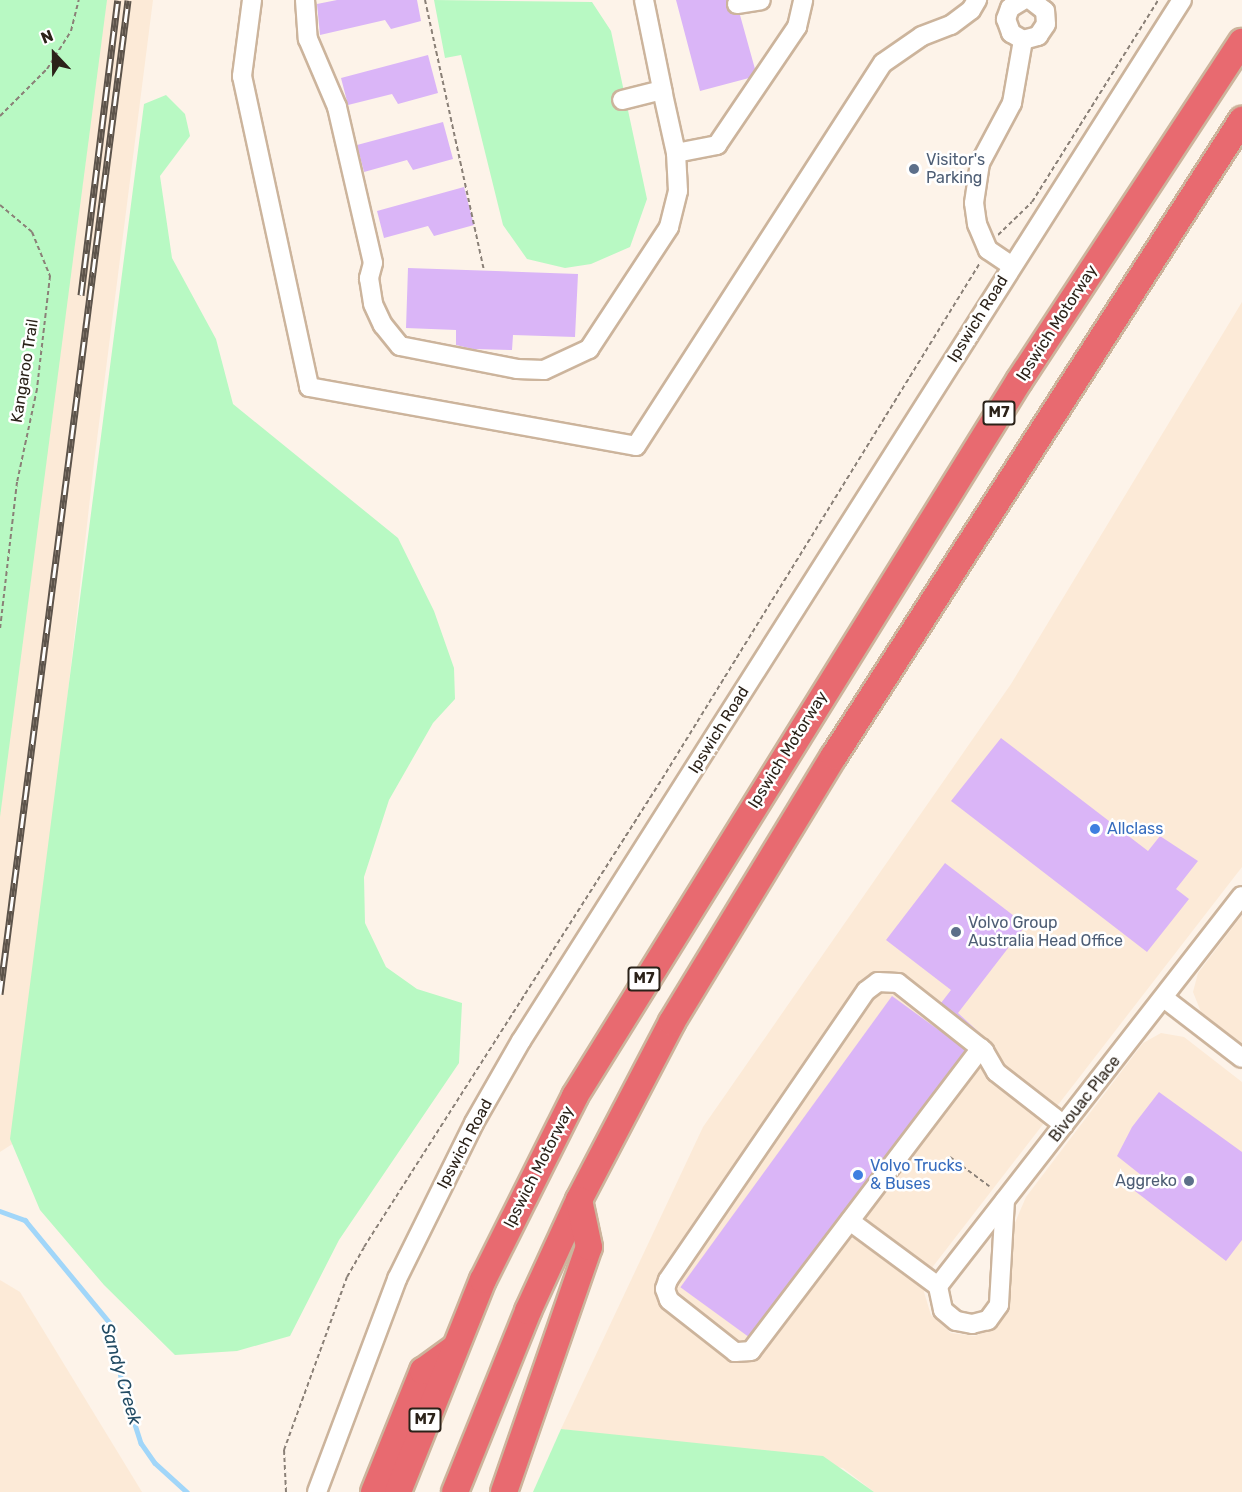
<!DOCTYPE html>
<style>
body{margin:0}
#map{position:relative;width:1242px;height:1492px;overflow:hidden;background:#fdf3e9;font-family:Rubik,sans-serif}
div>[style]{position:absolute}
.built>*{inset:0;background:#fcead7}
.green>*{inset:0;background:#b8f9c3}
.stream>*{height:4.5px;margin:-2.25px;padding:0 2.25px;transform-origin:2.25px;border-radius:2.25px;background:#a1d6f9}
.building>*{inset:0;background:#dab5f7;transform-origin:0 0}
.path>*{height:2px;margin-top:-1px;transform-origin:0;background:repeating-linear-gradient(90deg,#8a8077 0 4.5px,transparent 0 7.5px)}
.roads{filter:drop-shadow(2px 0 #ccb49c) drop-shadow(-2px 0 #ccb49c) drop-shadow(0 2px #ccb49c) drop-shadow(0 -2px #ccb49c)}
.minor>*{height:18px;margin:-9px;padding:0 9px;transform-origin:9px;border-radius:9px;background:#fff}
.highway>*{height:26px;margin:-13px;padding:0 13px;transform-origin:13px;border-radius:13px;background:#e86a70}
.rail>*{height:7px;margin-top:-3.5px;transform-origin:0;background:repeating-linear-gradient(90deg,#fff 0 14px,#5d544b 0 28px);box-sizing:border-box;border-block:2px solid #5d544b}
.dots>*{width:16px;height:16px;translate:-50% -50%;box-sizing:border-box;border:3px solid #fff;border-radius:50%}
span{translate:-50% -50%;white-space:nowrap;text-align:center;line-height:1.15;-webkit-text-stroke:5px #fff;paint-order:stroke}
.shield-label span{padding:2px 4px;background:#fff;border:2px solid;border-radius:4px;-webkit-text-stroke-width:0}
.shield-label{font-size:15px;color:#2b2219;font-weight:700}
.service-label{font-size:16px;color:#4e5e75}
.left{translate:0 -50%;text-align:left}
.right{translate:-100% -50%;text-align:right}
.street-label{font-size:16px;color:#2b2219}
.shop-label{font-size:16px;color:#366cbe}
.water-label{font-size:18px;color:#224b63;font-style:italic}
.north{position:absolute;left:24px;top:24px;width:60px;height:60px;-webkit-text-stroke:4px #fff;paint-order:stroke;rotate:338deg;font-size:16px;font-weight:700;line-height:24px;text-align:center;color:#2b2219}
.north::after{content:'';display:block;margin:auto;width:21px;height:27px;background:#2b2219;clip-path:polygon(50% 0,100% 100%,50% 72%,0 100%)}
</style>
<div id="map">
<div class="built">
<div style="clip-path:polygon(93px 0,153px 0,94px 463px,17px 1141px,0 1152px,0 663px)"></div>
<div style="clip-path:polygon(1242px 302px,1242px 867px,931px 1269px,924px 1292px,931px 1315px,951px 1333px,975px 1336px,996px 1326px,1010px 1302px,1011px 1232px,1026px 1197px,1143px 1043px,1161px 1033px,1184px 1037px,1242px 1082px,1242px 1492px,874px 1492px,843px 1468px,561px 1429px,703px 1127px,1011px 684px)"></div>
<div style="clip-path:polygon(1242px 915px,1242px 1044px,1201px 1012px,1193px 992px,1198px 973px)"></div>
<div style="clip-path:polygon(0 1280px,20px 1292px,142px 1492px,0 1492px)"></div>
</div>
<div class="green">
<div style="clip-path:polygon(0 0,107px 0,0 817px)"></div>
<div style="clip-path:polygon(434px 0,592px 2px,611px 31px,647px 199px,630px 247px,591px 264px,565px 268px,527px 259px,503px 225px,461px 55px,445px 58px)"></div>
<div style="clip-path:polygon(166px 95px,185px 114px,190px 136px,160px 176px,172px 258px,216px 339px,233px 404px,398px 538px,434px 611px,454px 668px,455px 699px,433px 723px,389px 800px,364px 877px,365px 923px,386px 967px,417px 989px,462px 1003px,459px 1063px,339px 1240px,290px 1336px,237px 1351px,175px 1355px,104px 1285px,40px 1210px,10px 1139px,144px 104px)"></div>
<div style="clip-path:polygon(561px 1429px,823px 1456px,874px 1492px,533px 1492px)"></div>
</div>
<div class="stream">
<div style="left:0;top:1211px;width:27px;rotate:20deg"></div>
<div style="left:25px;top:1220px;width:134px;rotate:50.5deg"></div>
<div style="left:110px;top:1323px;width:65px;rotate:78.5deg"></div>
<div style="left:123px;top:1387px;width:59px;rotate:72.2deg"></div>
<div style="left:141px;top:1443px;width:24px;rotate:55deg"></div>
<div style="left:155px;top:1463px;width:43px;rotate:42.2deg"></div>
</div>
<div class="building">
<div style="clip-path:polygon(337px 0,417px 0,421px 21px,391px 29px,385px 20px,320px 35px,317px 4px)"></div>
<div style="clip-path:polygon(676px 0,727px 0,729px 12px,740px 15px,755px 69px,749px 78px,700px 91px)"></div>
<div style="clip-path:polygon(428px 55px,438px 93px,398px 104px,392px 94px,348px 105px,341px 78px)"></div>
<div style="clip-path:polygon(443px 122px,453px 159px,413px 170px,407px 160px,364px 172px,357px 145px)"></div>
<div style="clip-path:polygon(464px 187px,474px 225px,434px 236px,428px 226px,384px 238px,377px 211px)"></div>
<div style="clip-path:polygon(408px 268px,578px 274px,575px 337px,513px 335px,512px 350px,473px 349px,456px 345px,456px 330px,406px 328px)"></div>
<div style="clip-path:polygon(1001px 738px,1148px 851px,1160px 836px,1198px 861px,1176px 889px,1189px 899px,1147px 952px,951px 801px)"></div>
<div style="clip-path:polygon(945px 863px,1026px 925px,958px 1013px,982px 1035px,941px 1003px,951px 990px,886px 940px)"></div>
<div style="left:892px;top:996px;width:91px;height:360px;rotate:36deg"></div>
<div style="clip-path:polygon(1159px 1092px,1242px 1152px,1242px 1240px,1226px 1261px,1131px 1188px,1141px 1175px,1117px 1156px,1132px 1127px)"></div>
</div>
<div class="path">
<div style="left:425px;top:0;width:277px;rotate:77.7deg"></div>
<div style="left:0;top:116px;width:66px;rotate:-45deg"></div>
<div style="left:47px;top:69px;width:45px;rotate:-57.7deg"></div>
<div style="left:71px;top:31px;width:32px;rotate:-76deg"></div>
<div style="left:0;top:205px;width:42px;rotate:40.2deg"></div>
<div style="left:32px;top:232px;width:48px;rotate:67.8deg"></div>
<div style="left:50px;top:276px;width:114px;rotate:96.6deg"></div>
<div style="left:37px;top:389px;width:95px;rotate:102.1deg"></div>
<div style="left:17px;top:482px;width:149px;rotate:96.6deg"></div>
<div style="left:998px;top:235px;width:47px;rotate:-44.1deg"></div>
<div style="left:1032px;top:202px;width:238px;rotate:-58deg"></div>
<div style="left:950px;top:1157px;width:49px;rotate:36.6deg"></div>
<div style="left:286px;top:1492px;width:42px;rotate:-92.7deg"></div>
<div style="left:284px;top:1450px;width:184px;rotate:-70deg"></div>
<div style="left:347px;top:1277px;width:34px;rotate:-60deg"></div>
<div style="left:364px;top:1247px;width:555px;rotate:-57.51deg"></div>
<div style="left:662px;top:779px;width:606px;rotate:-58.36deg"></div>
</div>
<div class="roads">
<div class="minor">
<div style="left:252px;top:0;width:77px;rotate:97.5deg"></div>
<div style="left:242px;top:76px;width:318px;rotate:77.8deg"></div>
<div style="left:309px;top:387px;width:332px;rotate:10.2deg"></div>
<div style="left:636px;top:446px;width:456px;rotate:-57.2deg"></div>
<div style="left:883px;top:63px;width:47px;rotate:-34.7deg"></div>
<div style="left:922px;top:36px;width:31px;rotate:-21deg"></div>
<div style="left:951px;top:25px;width:25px;rotate:-37deg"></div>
<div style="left:971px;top:10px;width:12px;rotate:-59deg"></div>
<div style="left:305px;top:0;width:39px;rotate:86deg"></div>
<div style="left:308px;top:39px;width:74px;rotate:66.9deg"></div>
<div style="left:337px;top:107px;width:160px;rotate:77deg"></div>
<div style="left:373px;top:263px;width:16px;rotate:105deg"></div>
<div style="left:369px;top:278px;width:26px;rotate:81deg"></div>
<div style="left:373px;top:304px;width:23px;rotate:65deg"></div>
<div style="left:383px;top:325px;width:27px;rotate:51deg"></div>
<div style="left:400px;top:346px;width:119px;rotate:11.1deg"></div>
<div style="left:517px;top:369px;width:27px;rotate:2deg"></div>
<div style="left:544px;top:370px;width:50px;rotate:-25deg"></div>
<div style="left:589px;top:349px;width:146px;rotate:-56.7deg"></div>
<div style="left:669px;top:227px;width:37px;rotate:-76deg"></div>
<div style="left:678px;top:191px;width:38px;rotate:-93deg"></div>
<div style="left:676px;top:153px;width:65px;rotate:-102.5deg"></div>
<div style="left:662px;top:90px;width:41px;rotate:166deg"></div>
<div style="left:644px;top:0;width:95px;rotate:78.5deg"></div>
<div style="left:1023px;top:0;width:15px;rotate:148deg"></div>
<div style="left:1010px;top:8px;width:12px;rotate:110deg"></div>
<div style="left:1006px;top:19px;width:15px;rotate:70deg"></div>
<div style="left:1011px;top:33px;width:14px;rotate:30deg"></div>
<div style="left:1023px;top:40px;width:16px;rotate:-15deg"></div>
<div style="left:1038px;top:36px;width:14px;rotate:-56deg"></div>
<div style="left:1046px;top:24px;width:13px;rotate:-94deg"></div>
<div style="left:1045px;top:11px;width:18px;rotate:-142deg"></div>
<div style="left:737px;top:4px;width:24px;rotate:-9deg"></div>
<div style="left:676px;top:153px;width:42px;rotate:-11deg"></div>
<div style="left:717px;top:145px;width:143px;rotate:-55.9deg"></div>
<div style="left:797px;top:27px;width:28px;rotate:-77deg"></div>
<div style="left:1012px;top:266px;width:29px;rotate:-146deg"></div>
<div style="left:988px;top:250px;width:28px;rotate:-113deg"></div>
<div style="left:977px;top:224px;width:21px;rotate:-98deg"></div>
<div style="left:974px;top:203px;width:40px;rotate:-81.5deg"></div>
<div style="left:980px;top:163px;width:68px;rotate:-61.9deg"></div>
<div style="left:1012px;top:103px;width:64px;rotate:-80.1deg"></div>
<div style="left:1164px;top:998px;width:98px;rotate:37.6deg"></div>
<div style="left:981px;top:1048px;width:380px;rotate:127.2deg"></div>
<div style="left:751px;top:1351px;width:16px;rotate:176deg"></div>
<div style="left:735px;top:1352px;width:84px;rotate:-141.8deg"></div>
<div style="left:669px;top:1300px;width:12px;rotate:-110deg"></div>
<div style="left:665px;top:1289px;width:9px;rotate:-72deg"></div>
<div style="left:668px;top:1280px;width:350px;rotate:-55.6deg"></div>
<div style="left:866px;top:991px;width:15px;rotate:-37deg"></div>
<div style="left:878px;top:982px;width:20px;rotate:3deg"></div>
<div style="left:898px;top:983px;width:110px;rotate:38.3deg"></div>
<div style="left:984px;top:1051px;width:24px;rotate:60deg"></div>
<div style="left:996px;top:1072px;width:86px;rotate:37.9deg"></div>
<div style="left:1005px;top:1200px;width:105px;rotate:93.3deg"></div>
<div style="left:999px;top:1305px;width:19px;rotate:126deg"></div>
<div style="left:988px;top:1320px;width:16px;rotate:166deg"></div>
<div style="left:972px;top:1324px;width:16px;rotate:-169deg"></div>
<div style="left:956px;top:1321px;width:17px;rotate:-140deg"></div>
<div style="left:943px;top:1310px;width:25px;rotate:-102deg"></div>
<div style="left:938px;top:1286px;width:494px;rotate:-52.1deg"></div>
<div style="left:850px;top:1221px;width:109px;rotate:36.5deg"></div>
<div style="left:317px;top:1492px;width:228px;rotate:-69.4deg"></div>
<div style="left:397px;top:1279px;width:174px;rotate:-63.7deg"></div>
<div style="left:474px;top:1123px;width:95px;rotate:-60.2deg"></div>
<div style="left:521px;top:1041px;width:1233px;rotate:-57.59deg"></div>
</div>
<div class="highway">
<div style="left:374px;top:1492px;width:131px;rotate:-68deg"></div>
<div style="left:423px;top:1371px;width:37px;rotate:-36deg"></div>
<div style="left:398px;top:1492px;width:228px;rotate:-68.2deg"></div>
<div style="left:483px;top:1280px;width:206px;rotate:-63.4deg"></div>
<div style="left:575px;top:1096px;width:842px;rotate:-58.16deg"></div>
<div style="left:1019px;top:381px;width:406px;rotate:-56.7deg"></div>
<div style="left:455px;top:1492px;width:195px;rotate:-68deg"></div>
<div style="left:528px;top:1311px;width:122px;rotate:-65.3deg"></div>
<div style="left:579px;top:1200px;width:201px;rotate:-62.4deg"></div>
<div style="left:672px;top:1022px;width:311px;rotate:-58.7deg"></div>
<div style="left:834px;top:756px;width:756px;rotate:-57.32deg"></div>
<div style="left:504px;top:1492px;width:259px;rotate:-70.9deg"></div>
<div style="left:589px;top:1247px;width:48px;rotate:-102deg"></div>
</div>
</div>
<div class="rail">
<div style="left:81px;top:295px;width:297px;rotate:-82.9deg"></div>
<div style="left:0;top:994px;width:1002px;rotate:-82.66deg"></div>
</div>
<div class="dots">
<div style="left:914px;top:169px;background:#5c6f8a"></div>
<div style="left:1095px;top:829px;background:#3f7fe0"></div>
<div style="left:956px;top:932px;background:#5c6f8a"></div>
<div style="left:858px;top:1175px;background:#3f7fe0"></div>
<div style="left:1189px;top:1181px;background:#5c6f8a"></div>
</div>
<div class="shield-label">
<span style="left:999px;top:413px">M7</span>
<span style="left:644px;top:979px">M7</span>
<span style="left:425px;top:1420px">M7</span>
</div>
<div class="service-label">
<span class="left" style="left:926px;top:169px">Visitor's<br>Parking</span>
<span class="left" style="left:968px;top:932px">Volvo Group<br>Australia Head Office</span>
<span class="right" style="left:1177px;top:1181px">Aggreko</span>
</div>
<div class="street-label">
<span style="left:978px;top:319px;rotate:-58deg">Ipswich Road</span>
<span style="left:1057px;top:323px;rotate:-57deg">Ipswich Motorway</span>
<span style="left:25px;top:371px;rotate:-81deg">Kangaroo Trail</span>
<span style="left:719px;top:730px;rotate:-58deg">Ipswich Road</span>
<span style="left:788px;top:750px;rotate:-58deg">Ipswich Motorway</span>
<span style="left:1085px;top:1099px;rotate:-52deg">Bivouac Place</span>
<span style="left:465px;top:1144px;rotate:-62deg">Ipswich Road</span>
<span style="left:539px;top:1167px;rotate:-63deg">Ipswich Motorway</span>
</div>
<div class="shop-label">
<span class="left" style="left:1107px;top:829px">Allclass</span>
<span class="left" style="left:870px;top:1175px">Volvo Trucks<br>&amp; Buses</span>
</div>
<div class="water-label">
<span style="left:121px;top:1374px;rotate:74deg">Sandy Creek</span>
</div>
<div class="north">N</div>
</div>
